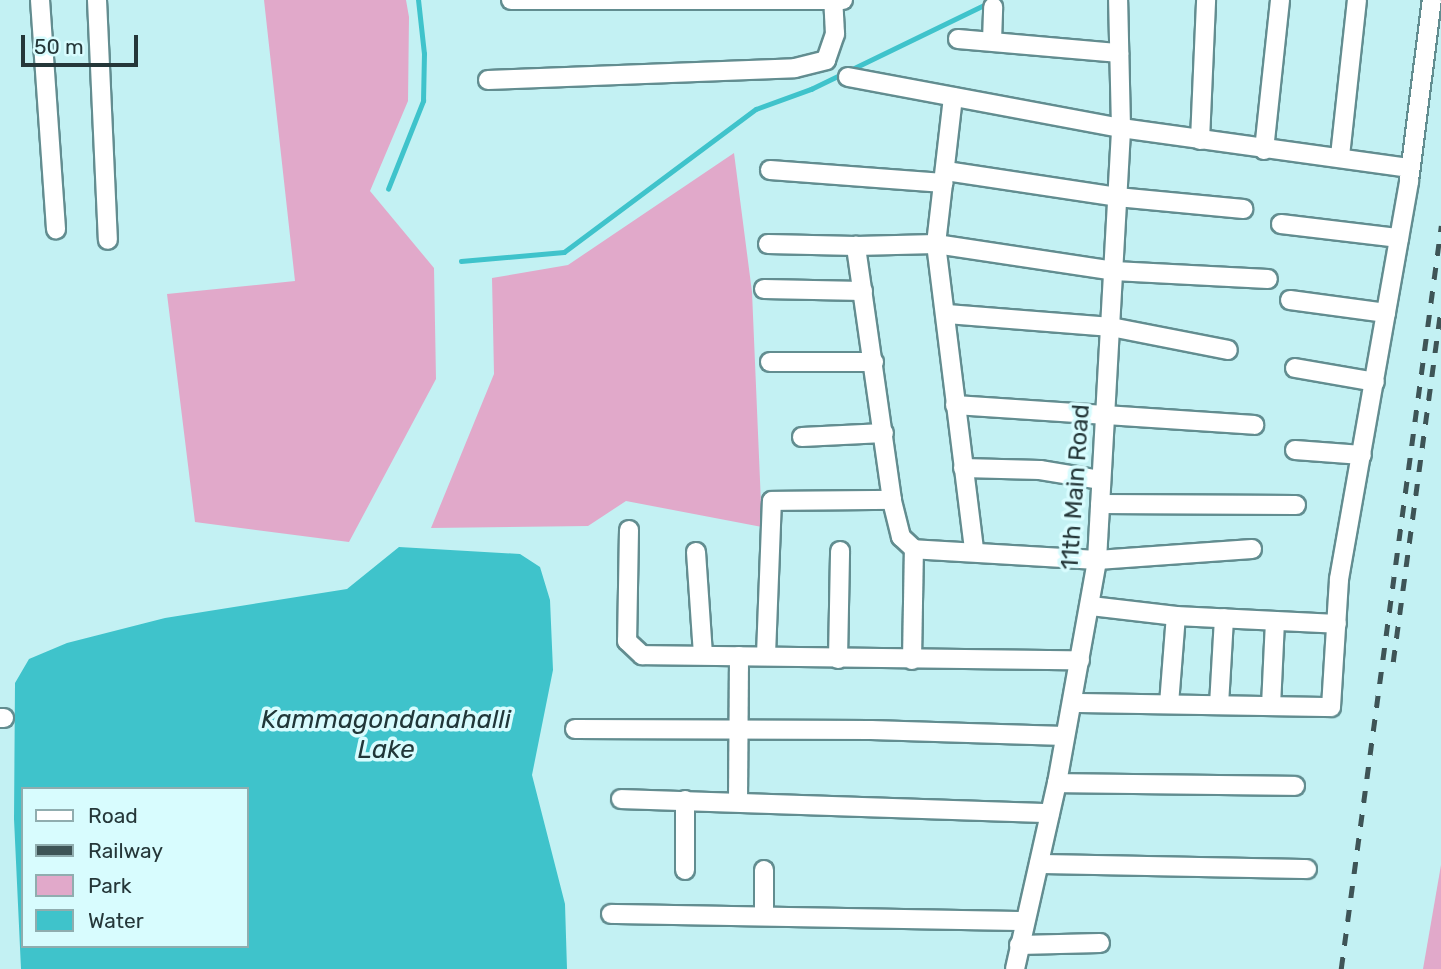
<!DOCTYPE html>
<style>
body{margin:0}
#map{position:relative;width:1441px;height:969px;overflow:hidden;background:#c3f1f3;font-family:Rubik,sans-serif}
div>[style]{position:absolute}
.green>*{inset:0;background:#e1a9ca}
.water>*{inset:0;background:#3fc3cb}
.stream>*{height:4.5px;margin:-2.25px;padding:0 2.25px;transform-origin:2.25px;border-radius:2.25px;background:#3fc3cb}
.roads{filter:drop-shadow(2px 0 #628d90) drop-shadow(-2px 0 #628d90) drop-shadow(0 2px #628d90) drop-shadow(0 -2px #628d90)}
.minor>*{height:18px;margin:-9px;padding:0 9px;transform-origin:9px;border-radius:9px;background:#fff}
.rail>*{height:4.5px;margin-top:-2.25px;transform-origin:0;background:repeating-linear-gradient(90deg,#3e5456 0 12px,transparent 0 24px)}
span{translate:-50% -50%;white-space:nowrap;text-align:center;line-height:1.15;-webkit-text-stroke:7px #d8fcfe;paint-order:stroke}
.street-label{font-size:24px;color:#253739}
.water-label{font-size:26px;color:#213739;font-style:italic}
.legend{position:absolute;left:21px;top:787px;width:228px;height:161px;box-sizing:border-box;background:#d8fcfe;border:2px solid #90adaf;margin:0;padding:9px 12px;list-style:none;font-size:21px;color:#253739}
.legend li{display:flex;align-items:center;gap:14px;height:35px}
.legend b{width:35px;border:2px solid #90adaf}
.scale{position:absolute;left:21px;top:35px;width:117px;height:32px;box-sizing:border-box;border:4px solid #253739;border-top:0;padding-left:9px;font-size:21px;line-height:24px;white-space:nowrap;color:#253739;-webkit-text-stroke:5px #d8fcfe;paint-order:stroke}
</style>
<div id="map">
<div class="green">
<div style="clip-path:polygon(264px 0,406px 0,409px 17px,408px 101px,370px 191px,434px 268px,436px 379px,349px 542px,195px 522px,167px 294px,295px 281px)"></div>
<div style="clip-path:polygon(734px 153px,752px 292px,762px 527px,626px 501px,588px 526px,431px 528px,494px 374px,492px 278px,568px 265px)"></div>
<div style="clip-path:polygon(1441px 865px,1441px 969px,1423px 969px)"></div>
</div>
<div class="water">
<div style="clip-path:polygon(evenodd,399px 547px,520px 554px,540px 567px,550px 600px,553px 670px,532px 775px,565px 904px,567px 969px,21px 969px,14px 819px,15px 683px,29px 659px,67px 643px,165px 618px,347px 589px,399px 547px,23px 789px,247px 789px,247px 946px,23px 946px,23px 789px)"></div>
</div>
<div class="stream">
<div style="left:388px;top:189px;width:95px;rotate:-68.3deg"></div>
<div style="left:423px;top:101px;width:47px;rotate:-88.8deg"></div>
<div style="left:424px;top:54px;width:54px;rotate:-96.3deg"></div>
<div style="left:461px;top:261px;width:103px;rotate:-5deg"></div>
<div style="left:564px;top:252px;width:239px;rotate:-36.7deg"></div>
<div style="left:756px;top:109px;width:59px;rotate:-20deg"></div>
<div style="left:811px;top:89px;width:197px;rotate:-25.9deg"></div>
</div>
<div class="roads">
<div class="minor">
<div style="left:40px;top:0;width:230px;rotate:86deg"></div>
<div style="left:97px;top:0;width:240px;rotate:87.4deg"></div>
<div style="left:511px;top:0;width:332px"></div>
<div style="left:958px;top:39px;width:162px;rotate:5deg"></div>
<div style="left:992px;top:41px;width:34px;rotate:-88deg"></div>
<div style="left:848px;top:77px;width:278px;rotate:10.6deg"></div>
<div style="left:1121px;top:128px;width:292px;rotate:7.9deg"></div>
<div style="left:488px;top:80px;width:307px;rotate:-2.2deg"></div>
<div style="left:795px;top:68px;width:32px;rotate:-14deg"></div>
<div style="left:826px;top:60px;width:28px;rotate:-71deg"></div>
<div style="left:835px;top:34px;width:33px;rotate:-93deg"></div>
<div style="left:953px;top:97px;width:148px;rotate:96.6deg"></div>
<div style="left:936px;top:244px;width:309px;rotate:82.9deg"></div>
<div style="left:1200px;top:140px;width:140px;rotate:-87.5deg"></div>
<div style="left:1264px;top:150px;width:151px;rotate:-83.9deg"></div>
<div style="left:1340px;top:156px;width:157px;rotate:-83.8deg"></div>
<div style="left:770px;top:170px;width:174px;rotate:4.3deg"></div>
<div style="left:946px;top:171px;width:173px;rotate:8.6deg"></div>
<div style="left:1117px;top:197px;width:127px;rotate:5.4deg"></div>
<div style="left:1281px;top:224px;width:119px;rotate:6.8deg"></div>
<div style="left:768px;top:244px;width:88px;rotate:1.3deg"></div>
<div style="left:764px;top:289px;width:99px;rotate:1.2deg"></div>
<div style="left:1290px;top:300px;width:97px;rotate:7.7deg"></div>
<div style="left:947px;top:314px;width:165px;rotate:4.5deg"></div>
<div style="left:1111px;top:327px;width:119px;rotate:11.1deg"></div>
<div style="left:770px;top:362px;width:104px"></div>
<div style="left:1295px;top:368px;width:81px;rotate:9.9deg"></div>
<div style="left:955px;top:405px;width:300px;rotate:3.8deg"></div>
<div style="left:802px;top:437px;width:82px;rotate:-2.8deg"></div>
<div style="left:1295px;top:450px;width:67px;rotate:4.3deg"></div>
<div style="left:963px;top:468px;width:77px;rotate:1.5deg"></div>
<div style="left:1040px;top:470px;width:62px;rotate:9.3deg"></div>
<div style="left:1100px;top:504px;width:196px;rotate:0.3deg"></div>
<div style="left:629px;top:530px;width:111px;rotate:91deg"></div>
<div style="left:627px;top:641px;width:21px;rotate:43deg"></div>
<div style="left:642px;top:655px;width:438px;rotate:0.7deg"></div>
<div style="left:1252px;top:549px;width:155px;rotate:175.9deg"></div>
<div style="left:1097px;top:560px;width:183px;rotate:-176.6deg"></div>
<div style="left:914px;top:549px;width:18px;rotate:-137deg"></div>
<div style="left:901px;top:537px;width:38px;rotate:-104deg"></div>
<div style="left:892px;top:500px;width:257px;rotate:-98.1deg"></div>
<div style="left:856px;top:246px;width:80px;rotate:-1.4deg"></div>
<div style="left:936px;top:244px;width:180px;rotate:8.6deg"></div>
<div style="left:1114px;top:271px;width:154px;rotate:3deg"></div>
<div style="left:696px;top:552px;width:103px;rotate:86.1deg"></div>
<div style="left:1091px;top:606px;width:86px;rotate:6.7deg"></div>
<div style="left:1176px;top:616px;width:161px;rotate:2.8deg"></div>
<div style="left:766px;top:655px;width:154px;rotate:-87.8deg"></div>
<div style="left:772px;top:501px;width:120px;rotate:-0.5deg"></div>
<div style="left:838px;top:659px;width:108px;rotate:-88.9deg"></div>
<div style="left:912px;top:660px;width:111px;rotate:-89deg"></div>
<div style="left:1073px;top:703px;width:258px;rotate:0.9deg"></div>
<div style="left:1331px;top:707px;width:128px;rotate:-86.4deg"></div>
<div style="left:1339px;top:579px;width:404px;rotate:-80deg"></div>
<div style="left:1409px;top:181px;width:182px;rotate:-82.8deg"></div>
<div style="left:1169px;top:704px;width:88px;rotate:-85.5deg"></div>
<div style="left:1219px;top:705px;width:87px;rotate:-86.7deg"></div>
<div style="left:1271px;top:706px;width:85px;rotate:-87.3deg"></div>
<div style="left:0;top:718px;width:4px"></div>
<div style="left:575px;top:729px;width:296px;rotate:0.2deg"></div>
<div style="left:871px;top:730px;width:194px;rotate:1.8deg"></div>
<div style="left:1057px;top:783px;width:238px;rotate:0.7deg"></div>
<div style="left:621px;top:799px;width:429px;rotate:1.9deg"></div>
<div style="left:685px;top:800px;width:70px;rotate:90deg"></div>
<div style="left:738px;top:802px;width:146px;rotate:-89.6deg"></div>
<div style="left:1039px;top:864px;width:268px;rotate:1.1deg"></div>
<div style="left:611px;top:914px;width:413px;rotate:1deg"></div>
<div style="left:764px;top:915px;width:45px;rotate:-90deg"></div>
<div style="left:1019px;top:945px;width:81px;rotate:-1.4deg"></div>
<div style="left:1015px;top:969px;width:191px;rotate:-77.3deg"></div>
<div style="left:1057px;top:783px;width:227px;rotate:-79.8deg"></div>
<div style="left:1097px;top:560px;width:433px;rotate:-86.8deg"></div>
<div style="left:1121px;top:128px;width:128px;rotate:-91.3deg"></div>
</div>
</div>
<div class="rail">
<div style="left:1393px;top:662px;width:357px;rotate:-82.3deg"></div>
<div style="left:1341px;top:969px;width:750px;rotate:-82.33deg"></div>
</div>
<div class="street-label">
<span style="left:1076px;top:487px;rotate:-86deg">11th Main Road</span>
</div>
<div class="water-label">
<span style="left:386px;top:735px">Kammagondanahalli<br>Lake</span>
</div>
<ul class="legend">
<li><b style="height:9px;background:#fff"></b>Road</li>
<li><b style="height:9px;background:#3e5456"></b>Railway</li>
<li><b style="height:19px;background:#e1a9ca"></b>Park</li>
<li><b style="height:19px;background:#3fc3cb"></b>Water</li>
</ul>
<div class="scale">50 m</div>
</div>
